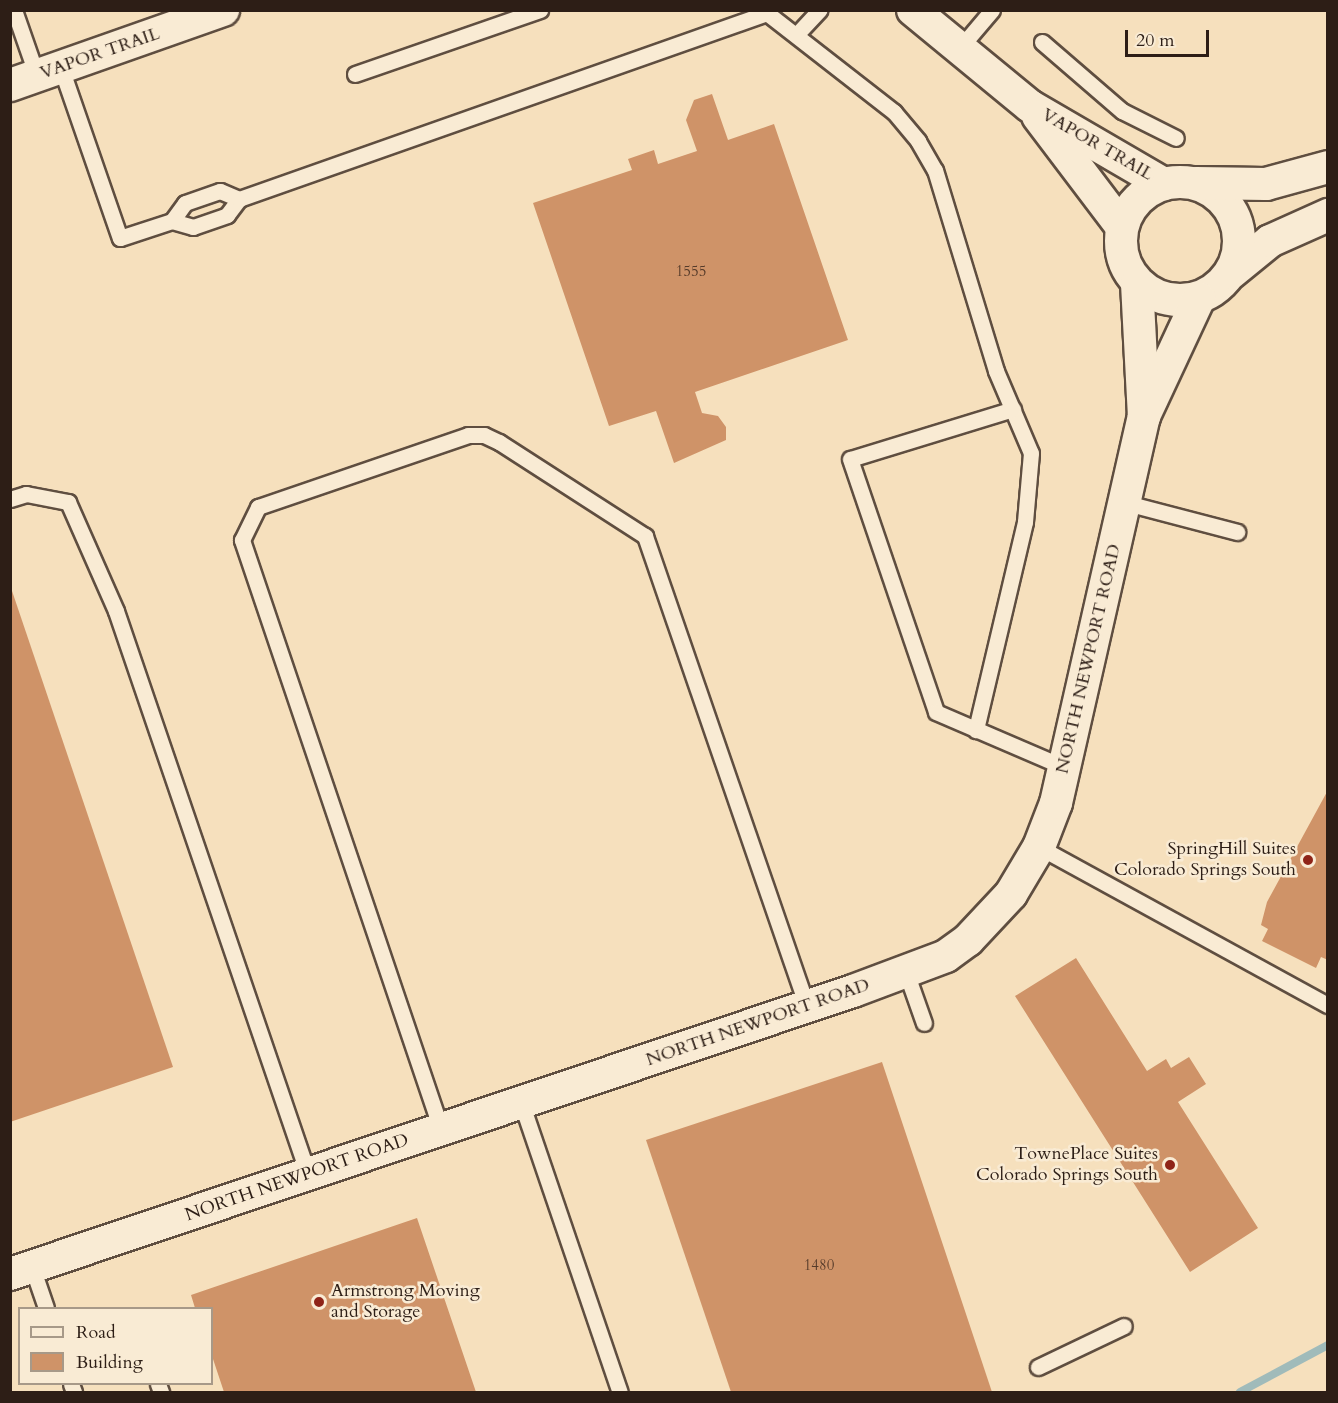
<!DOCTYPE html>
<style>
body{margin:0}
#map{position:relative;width:1338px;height:1403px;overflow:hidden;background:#f6e0bd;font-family:Cardo,serif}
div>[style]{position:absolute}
.stream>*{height:8px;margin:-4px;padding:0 4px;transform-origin:4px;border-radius:4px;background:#a0bbba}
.building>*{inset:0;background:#cf9368}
.roads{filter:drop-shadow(2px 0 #5f4e40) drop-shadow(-2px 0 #5f4e40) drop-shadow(0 2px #5f4e40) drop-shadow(0 -2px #5f4e40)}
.lane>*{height:15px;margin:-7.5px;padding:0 7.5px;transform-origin:7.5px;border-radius:7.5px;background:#f9ebd4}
.street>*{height:32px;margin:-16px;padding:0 16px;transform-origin:16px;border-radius:16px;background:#f9ebd4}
.street>.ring{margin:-16px;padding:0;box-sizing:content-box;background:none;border:32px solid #f9ebd4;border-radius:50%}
.dots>*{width:16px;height:16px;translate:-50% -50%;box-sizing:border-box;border:3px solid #f9ebd4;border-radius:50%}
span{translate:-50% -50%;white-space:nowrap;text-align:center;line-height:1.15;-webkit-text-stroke:5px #f9ebd4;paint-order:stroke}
.number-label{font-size:15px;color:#563b2a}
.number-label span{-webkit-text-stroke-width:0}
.street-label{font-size:18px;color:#2d1e16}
.poi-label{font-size:18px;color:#2d1e16}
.right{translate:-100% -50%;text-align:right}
.left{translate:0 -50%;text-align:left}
.frame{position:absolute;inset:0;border:12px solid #2d1e16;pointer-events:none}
.legend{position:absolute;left:18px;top:1307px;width:195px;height:78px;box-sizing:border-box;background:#f9ebd4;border:2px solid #a79988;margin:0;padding:8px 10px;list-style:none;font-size:18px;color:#2d1e16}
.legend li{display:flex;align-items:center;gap:12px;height:30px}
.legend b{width:30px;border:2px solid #a79988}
.scale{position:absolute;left:1125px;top:30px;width:84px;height:27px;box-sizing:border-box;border:3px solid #2d1e16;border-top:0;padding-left:8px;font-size:18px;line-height:21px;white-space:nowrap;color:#2d1e16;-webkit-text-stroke:4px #f9ebd4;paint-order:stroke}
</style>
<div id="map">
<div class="stream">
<div style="left:1240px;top:1392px;width:100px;rotate:-28.1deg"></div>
</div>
<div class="building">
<div style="clip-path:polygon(712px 94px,728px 140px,774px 124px,848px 340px,695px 392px,702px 413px,718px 416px,726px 427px,726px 440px,674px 463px,656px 411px,609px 426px,533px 203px,632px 170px,628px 159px,654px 150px,658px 164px,697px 151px,686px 120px,694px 100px)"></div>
<div style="clip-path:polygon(10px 585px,173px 1067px,10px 1122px)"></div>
<div style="clip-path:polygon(1328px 790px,1328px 960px,1321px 957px,1316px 968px,1262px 941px,1268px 929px,1261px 925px,1267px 902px)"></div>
<div style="clip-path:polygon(1076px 958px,1147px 1071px,1166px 1059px,1171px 1068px,1189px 1057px,1206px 1084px,1178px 1102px,1258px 1228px,1190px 1272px,1015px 996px)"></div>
<div style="clip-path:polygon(882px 1062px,992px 1392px,731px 1392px,646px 1140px)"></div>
<div style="clip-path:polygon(417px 1218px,476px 1392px,224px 1392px,212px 1356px,212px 1308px,195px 1308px,191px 1295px)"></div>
</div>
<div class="roads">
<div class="lane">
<div style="left:14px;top:10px;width:70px;rotate:70.8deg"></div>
<div style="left:763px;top:10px;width:166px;rotate:37.9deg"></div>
<div style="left:894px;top:112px;width:38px;rotate:50deg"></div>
<div style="left:918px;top:141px;width:34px;rotate:60deg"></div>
<div style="left:935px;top:170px;width:210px;rotate:73.1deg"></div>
<div style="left:996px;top:371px;width:89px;rotate:66.9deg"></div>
<div style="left:1031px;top:453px;width:69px;rotate:95deg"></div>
<div style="left:1025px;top:522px;width:214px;rotate:103.3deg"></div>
<div style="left:797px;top:34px;width:33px;rotate:-47deg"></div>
<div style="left:1042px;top:42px;width:106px;rotate:40.8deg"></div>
<div style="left:1122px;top:111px;width:60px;rotate:26.6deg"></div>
<div style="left:959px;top:49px;width:51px;rotate:-49.8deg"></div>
<div style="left:61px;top:68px;width:180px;rotate:70.9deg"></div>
<div style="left:120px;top:238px;width:55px;rotate:-18.1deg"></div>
<div style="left:172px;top:221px;width:22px;rotate:-54deg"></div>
<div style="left:185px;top:203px;width:37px;rotate:-19deg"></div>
<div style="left:220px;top:191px;width:21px;rotate:23deg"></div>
<div style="left:355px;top:74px;width:196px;rotate:-19.1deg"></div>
<div style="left:172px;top:221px;width:22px;rotate:16deg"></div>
<div style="left:193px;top:227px;width:36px;rotate:-19deg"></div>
<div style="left:227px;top:215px;width:20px;rotate:-53deg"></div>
<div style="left:239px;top:199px;width:560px;rotate:-19.41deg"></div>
<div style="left:1013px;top:409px;width:170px;rotate:162.9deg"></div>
<div style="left:850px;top:459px;width:267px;rotate:71.2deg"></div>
<div style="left:936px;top:712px;width:139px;rotate:23.3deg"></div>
<div style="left:10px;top:499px;width:17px;rotate:-17deg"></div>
<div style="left:26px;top:494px;width:43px;rotate:10.8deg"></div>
<div style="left:68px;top:502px;width:119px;rotate:66.2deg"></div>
<div style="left:116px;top:611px;width:595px;rotate:71.17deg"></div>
<div style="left:1126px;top:503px;width:115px;rotate:14.6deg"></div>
<div style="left:1039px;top:847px;width:329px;rotate:28.7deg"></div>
<div style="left:906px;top:972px;width:54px;rotate:70.6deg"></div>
<div style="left:521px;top:1102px;width:306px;rotate:71.2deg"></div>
<div style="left:441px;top:1129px;width:622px;rotate:-108.67deg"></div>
<div style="left:242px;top:540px;width:37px;rotate:-64deg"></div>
<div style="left:258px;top:507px;width:222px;rotate:-18.9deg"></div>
<div style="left:468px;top:435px;width:16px"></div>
<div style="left:484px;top:435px;width:17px;rotate:25deg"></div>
<div style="left:499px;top:442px;width:174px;rotate:32.8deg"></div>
<div style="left:645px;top:536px;width:497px;rotate:71deg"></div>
<div style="left:32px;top:1267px;width:43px;rotate:71.1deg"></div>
<div style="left:1038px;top:1367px;width:95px;rotate:-25.5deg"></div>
<div style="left:71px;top:1384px;width:9px;rotate:69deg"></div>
<div style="left:158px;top:1384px;width:9px;rotate:69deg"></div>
</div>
<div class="street">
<div style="left:913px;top:10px;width:151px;rotate:39.4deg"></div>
<div style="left:1030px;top:106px;width:155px;rotate:30.2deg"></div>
<div style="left:10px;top:85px;width:226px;rotate:-19.4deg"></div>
<div style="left:1038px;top:116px;width:139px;rotate:52.9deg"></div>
<div class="ring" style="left:1121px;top:182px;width:86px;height:86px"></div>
<div style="left:1196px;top:183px;width:70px;rotate:0.8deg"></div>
<div style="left:1266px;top:184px;width:64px;rotate:-15.3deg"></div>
<div style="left:1231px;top:273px;width:50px;rotate:-39.4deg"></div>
<div style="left:1270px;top:241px;width:64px;rotate:-24.1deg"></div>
<div style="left:1144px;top:416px;width:130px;rotate:-65deg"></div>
<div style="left:10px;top:1274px;width:889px;rotate:-18.56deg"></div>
<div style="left:853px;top:991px;width:99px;rotate:-20.6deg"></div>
<div style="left:946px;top:956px;width:27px;rotate:-36deg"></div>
<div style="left:968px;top:940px;width:63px;rotate:-46.9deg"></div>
<div style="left:1011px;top:894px;width:55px;rotate:-59.2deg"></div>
<div style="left:1039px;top:847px;width:47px;rotate:-68.9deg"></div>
<div style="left:1056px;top:803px;width:396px;rotate:-77.2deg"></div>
<div style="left:1144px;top:417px;width:134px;rotate:-93deg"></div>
</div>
</div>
<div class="dots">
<div style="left:1308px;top:860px;background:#8f2418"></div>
<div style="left:1170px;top:1165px;background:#8f2418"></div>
<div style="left:319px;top:1302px;background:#8f2418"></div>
</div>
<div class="number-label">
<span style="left:691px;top:272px">1555</span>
<span style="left:819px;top:1266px">1480</span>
</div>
<div class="street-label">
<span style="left:100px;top:54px;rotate:-19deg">VAPOR TRAIL</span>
<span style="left:1097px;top:145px;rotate:30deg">VAPOR TRAIL</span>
<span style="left:1089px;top:659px;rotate:-77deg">NORTH NEWPORT ROAD</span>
<span style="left:758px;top:1023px;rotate:-19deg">NORTH NEWPORT ROAD</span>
<span style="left:297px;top:1178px;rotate:-19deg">NORTH NEWPORT ROAD</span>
</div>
<div class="poi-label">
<span class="right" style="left:1296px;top:860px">SpringHill Suites<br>Colorado Springs South</span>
<span class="right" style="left:1158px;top:1165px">TownePlace Suites<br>Colorado Springs South</span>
<span class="left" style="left:331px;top:1302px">Armstrong Moving<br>and Storage</span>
</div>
<div class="frame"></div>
<ul class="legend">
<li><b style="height:8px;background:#f9ebd4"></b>Road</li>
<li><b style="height:16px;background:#cf9368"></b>Building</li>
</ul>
<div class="scale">20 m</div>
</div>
